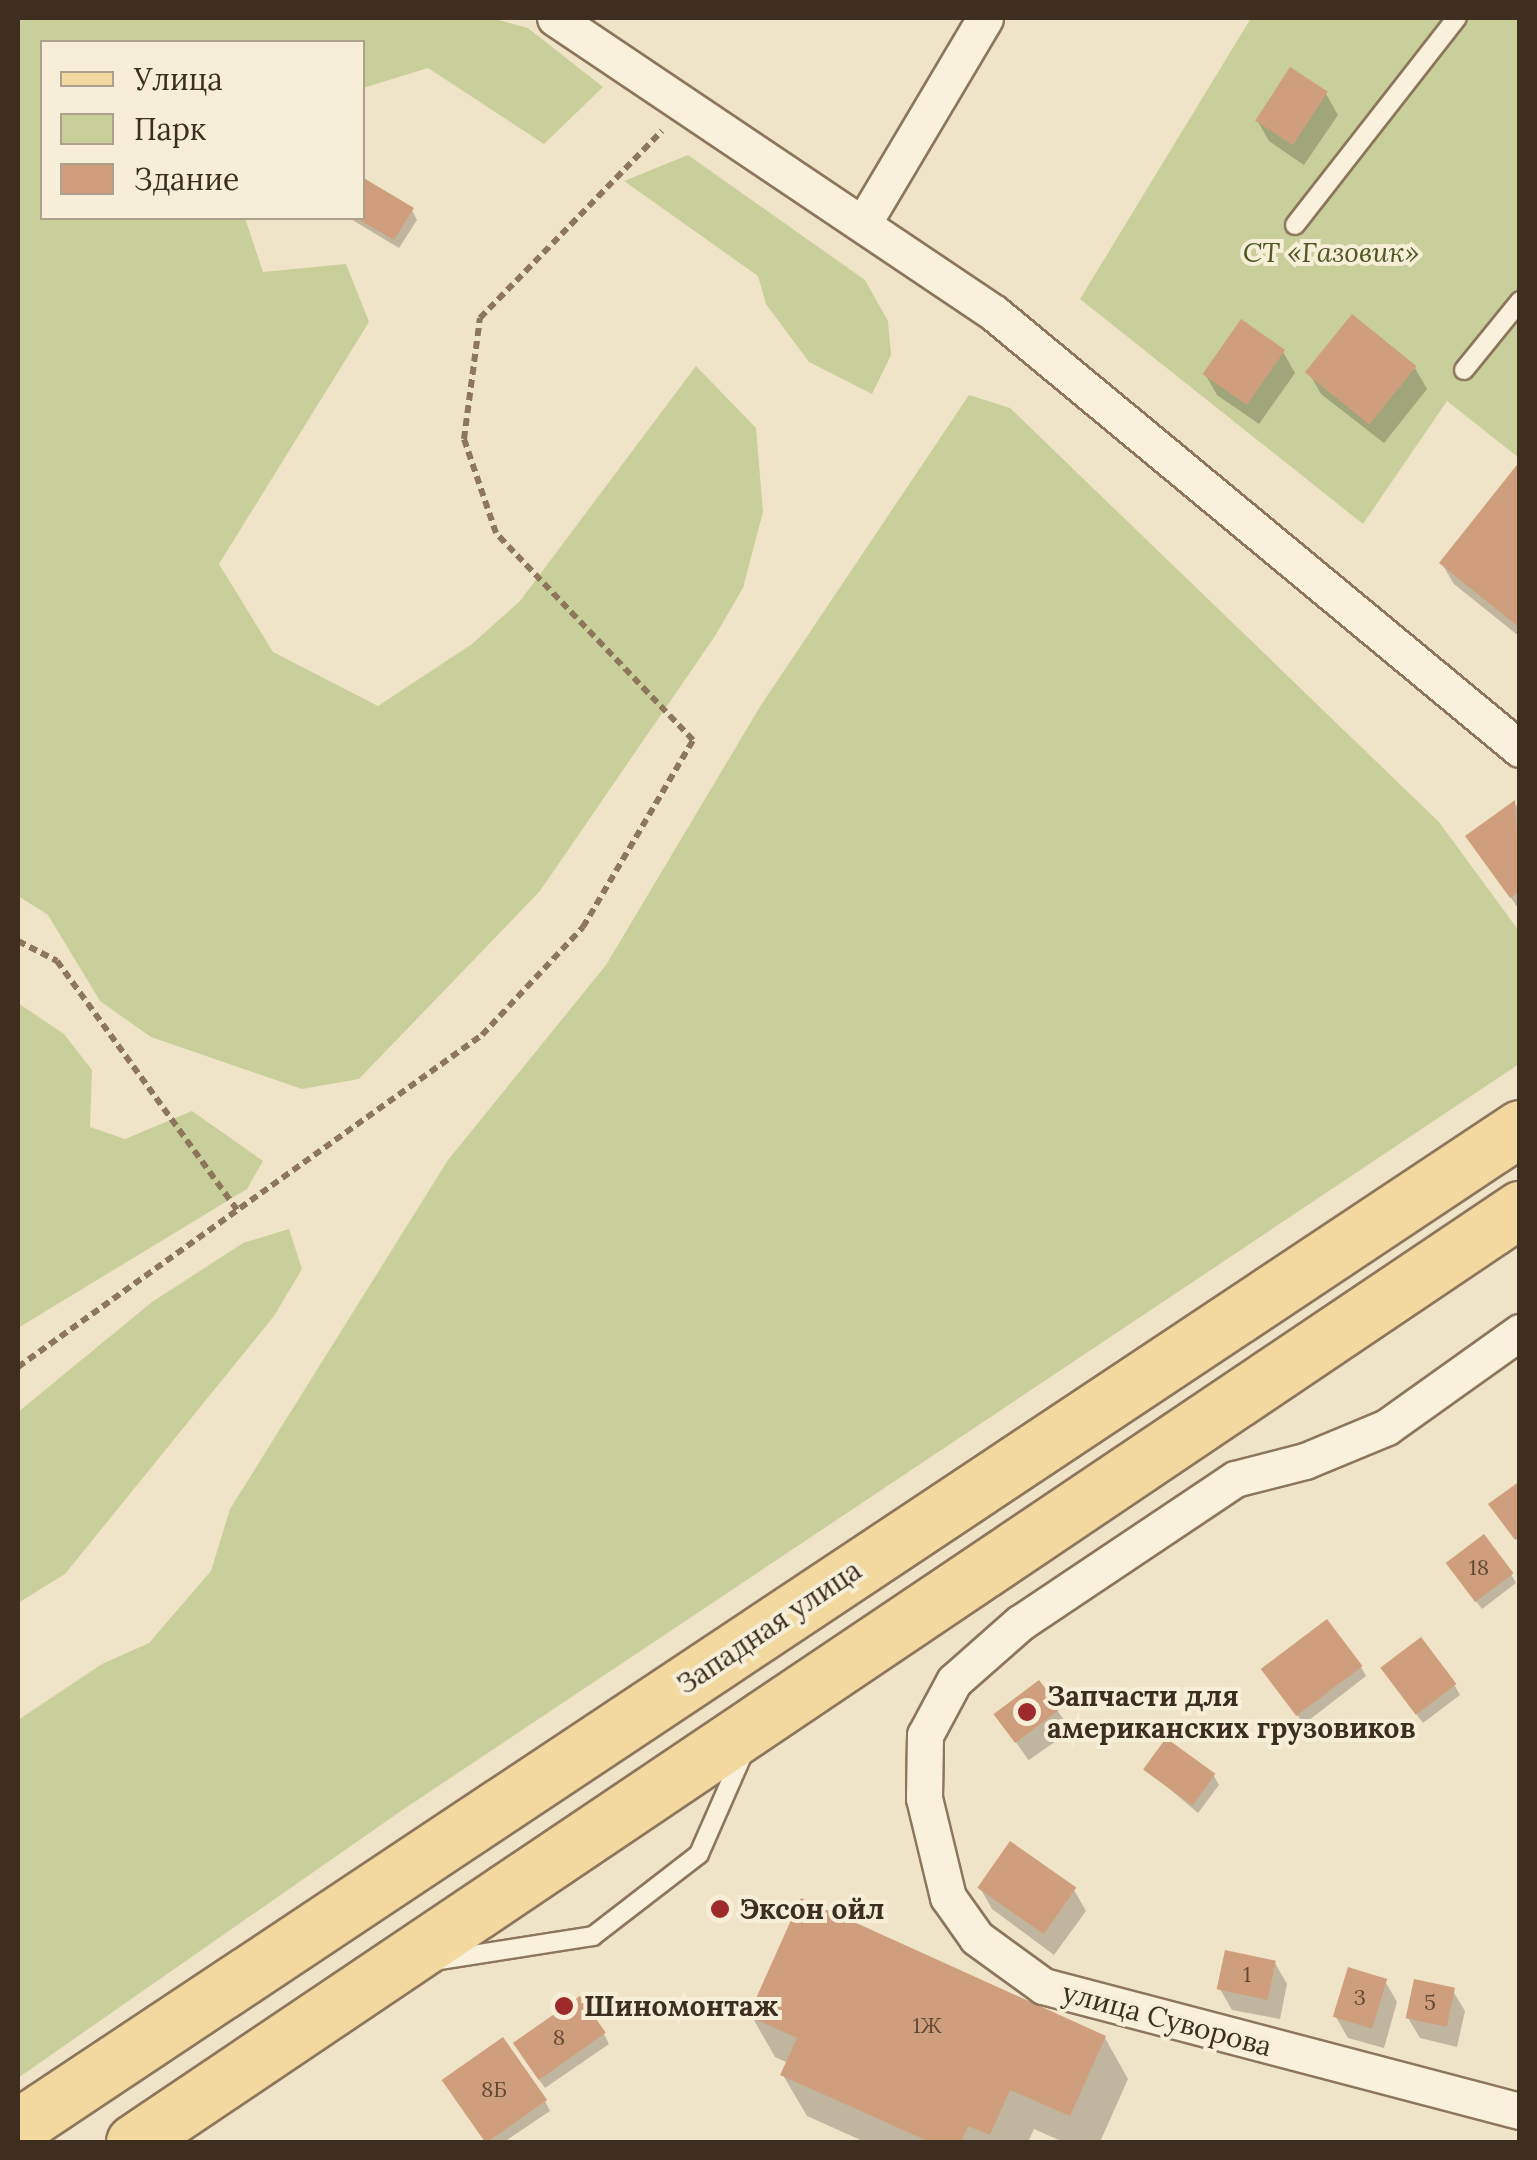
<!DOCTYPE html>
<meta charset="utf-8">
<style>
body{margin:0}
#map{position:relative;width:1537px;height:2160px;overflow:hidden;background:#f0e4c8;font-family:Lora,serif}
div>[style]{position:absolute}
.green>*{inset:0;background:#c9cf9b}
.shadow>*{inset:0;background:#0003;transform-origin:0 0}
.building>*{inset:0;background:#cf9f7d;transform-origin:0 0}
.path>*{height:6px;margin-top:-3px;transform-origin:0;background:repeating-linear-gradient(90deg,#8d765c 0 8px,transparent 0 13px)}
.roads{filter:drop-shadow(2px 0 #8d765c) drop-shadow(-2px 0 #8d765c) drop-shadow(0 2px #8d765c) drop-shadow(0 -2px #8d765c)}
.lane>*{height:18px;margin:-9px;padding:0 9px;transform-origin:9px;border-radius:9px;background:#faf1dc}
.street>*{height:35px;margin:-17.5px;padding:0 17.5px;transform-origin:17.5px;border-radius:17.5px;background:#faf1dc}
.primary>*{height:55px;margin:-27.5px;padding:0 27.5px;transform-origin:27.5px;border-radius:27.5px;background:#f3d9a0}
.dots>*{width:28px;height:28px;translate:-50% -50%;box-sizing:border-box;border:5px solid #f7eed8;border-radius:50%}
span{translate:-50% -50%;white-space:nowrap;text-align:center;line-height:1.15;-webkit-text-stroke:8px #f7eed8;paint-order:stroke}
.number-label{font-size:22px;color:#624a37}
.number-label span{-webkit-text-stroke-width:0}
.park-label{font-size:28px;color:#4d5a26;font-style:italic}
.street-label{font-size:28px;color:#3d2e20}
.poi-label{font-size:28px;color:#3d2e20;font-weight:700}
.left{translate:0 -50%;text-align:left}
.frame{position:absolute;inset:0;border:20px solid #3d2e20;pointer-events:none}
.legend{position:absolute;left:40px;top:40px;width:325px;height:180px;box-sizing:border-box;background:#f7eed8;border:2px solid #ada18e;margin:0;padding:12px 18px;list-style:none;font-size:30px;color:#3d2e20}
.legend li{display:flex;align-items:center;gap:20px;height:50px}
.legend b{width:50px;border:2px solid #ada18e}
</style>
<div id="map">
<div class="green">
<div style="clip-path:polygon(18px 18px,492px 18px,528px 28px,603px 87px,544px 144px,428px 68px,363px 88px,362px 42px,42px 42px,42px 218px,245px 218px,263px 272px,346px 264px,369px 322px,219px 564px,273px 652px,378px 706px,472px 644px,520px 601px,696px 366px,756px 428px,763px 512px,743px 588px,715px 636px,540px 891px,359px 1079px,302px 1089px,151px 1037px,100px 1001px,48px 915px,18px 896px)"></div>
<div style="clip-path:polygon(1251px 18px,1519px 18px,1519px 458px,1447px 401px,1363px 524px,1080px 299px)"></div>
<div style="clip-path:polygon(688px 155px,865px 280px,888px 321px,891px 355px,872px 394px,809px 362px,766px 304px,758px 276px,624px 181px)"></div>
<div style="clip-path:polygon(969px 395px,1010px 408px,1439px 822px,1519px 931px,1519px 1064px,401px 1811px,18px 2078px,18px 1720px,102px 1664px,149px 1643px,211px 1571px,230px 1509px,448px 1160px,606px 965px,761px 705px)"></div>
<div style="clip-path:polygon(18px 1003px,64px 1034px,92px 1070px,90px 1127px,125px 1139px,192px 1111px,263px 1161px,247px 1189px,18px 1328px)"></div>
<div style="clip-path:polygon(289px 1229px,302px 1269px,274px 1316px,65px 1574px,18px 1603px,18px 1412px,152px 1302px,243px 1243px)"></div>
</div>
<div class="shadow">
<div style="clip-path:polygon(1326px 94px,1338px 115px,1304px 165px,1269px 141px,1257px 120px)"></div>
<div style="clip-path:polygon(412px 210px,417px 220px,399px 248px,349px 218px)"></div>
<div style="clip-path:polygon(1283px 352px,1295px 373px,1259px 424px,1217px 395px,1205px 374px)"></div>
<div style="clip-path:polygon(1415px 368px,1427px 389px,1384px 443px,1321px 394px,1309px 373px)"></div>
<div style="clip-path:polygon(1520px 465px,1520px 637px,1454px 584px,1442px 564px)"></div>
<div style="clip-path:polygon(1514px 803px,1520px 810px,1520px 911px,1468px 836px)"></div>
<div style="clip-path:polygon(1454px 1573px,1511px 1574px,1516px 1583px,1482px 1609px)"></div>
<div style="clip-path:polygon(1361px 1667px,1366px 1676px,1304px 1724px,1270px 1679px)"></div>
<div style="clip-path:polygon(1389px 1678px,1455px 1686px,1460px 1695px,1423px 1723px)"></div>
<div style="left:1038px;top:1683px;width:58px;height:52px;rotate:55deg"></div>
<div style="clip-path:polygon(1146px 1769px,1214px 1776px,1219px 1785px,1198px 1813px)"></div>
<div style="clip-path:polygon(980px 1888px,1074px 1890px,1086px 1911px,1054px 1955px,992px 1909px)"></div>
<div style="clip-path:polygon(1275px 1963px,1287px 1984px,1280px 2019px,1232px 2010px,1220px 1989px)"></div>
<div style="clip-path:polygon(1385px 1981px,1397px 2002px,1384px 2048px,1348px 2038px,1336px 2017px)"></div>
<div style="clip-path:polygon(1453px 1991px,1465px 2011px,1457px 2047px,1420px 2038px,1408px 2018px)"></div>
<div style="clip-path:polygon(751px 2015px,1105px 2038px,1128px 2079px,1100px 2142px,1063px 2142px,1034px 2129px,1028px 2142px,865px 2142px,807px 2116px,783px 2075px,788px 2063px,775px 2057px)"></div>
<div style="clip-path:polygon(604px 2034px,609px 2044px,545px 2088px,520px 2053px)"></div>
<div style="clip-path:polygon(450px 2090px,545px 2101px,550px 2111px,504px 2142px,486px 2142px)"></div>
</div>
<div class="building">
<div style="left:1290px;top:67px;width:45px;height:64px;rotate:33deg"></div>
<div style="clip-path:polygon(362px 177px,414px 208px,394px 240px,356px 218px,362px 218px)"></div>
<div style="left:1352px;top:314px;width:83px;height:75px;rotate:39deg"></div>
<div style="left:1241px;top:319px;width:54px;height:67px;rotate:35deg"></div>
<div style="clip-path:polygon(1520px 461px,1520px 628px,1439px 563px)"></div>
<div style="clip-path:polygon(1515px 800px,1520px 891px,1510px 898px,1465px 836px)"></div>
<div style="clip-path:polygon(1520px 1481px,1520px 1537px,1515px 1540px,1488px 1504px)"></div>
<div style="left:1484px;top:1534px;width:49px;height:48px;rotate:53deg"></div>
<div style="left:1327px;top:1619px;width:59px;height:83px;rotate:53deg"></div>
<div style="left:1421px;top:1637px;width:59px;height:51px;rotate:53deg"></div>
<div style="left:1039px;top:1680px;width:36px;height:57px;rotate:53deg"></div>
<div style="left:1166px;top:1738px;width:61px;height:39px;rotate:36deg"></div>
<div style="left:1010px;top:1841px;width:81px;height:57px;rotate:35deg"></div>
<div style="clip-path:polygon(801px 1898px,1106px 2036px,1070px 2116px,1010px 2090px,990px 2135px,968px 2126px,961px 2142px,930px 2142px,780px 2075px,797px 2038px,748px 2016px)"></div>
<div style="left:1225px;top:1950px;width:52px;height:40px;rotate:12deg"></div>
<div style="left:1348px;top:1967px;width:41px;height:52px;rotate:17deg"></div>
<div style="left:1414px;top:1979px;width:42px;height:40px;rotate:12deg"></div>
<div style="left:580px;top:1996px;width:45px;height:82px;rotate:55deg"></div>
<div style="left:503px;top:2037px;width:77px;height:75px;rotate:55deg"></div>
</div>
<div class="path">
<div style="left:18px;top:941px;width:44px;rotate:27.1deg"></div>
<div style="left:57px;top:961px;width:307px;rotate:54.1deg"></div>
<div style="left:18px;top:1367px;width:571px;rotate:-35.58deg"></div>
<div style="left:482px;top:1035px;width:148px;rotate:-46.9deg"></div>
<div style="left:583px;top:927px;width:217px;rotate:-59.5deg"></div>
<div style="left:693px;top:740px;width:286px;rotate:-133.6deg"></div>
<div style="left:496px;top:533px;width:99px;rotate:-108.8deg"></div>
<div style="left:464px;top:439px;width:122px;rotate:-82.5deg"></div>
<div style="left:480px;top:318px;width:261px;rotate:-45.8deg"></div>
</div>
<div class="roads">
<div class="lane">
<div style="left:1295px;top:225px;width:263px;rotate:-52deg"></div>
<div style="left:1464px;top:370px;width:89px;rotate:-50.9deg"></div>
<div style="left:434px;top:1961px;width:161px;rotate:-8.9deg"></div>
<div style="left:593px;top:1936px;width:134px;rotate:-37.7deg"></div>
<div style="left:699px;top:1854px;width:115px;rotate:-66.3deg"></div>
</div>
<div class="street">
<div style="left:555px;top:18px;width:529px;rotate:33.9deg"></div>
<div style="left:994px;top:313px;width:683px;rotate:39.66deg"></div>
<div style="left:864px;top:222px;width:237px;rotate:-59.3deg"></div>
<div style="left:1520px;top:1332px;width:163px;rotate:144.5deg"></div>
<div style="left:1387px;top:1427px;width:89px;rotate:157.5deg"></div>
<div style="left:1305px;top:1461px;width:72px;rotate:165.6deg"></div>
<div style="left:1235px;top:1479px;width:257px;rotate:146.2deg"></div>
<div style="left:1021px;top:1622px;width:89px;rotate:138.6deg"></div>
<div style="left:954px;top:1681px;width:61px;rotate:118.2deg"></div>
<div style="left:925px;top:1735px;width:63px;rotate:90.9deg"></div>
<div style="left:924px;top:1798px;width:102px;rotate:76.4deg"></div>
<div style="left:948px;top:1897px;width:50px;rotate:54.7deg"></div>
<div style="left:977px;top:1938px;width:82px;rotate:36deg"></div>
<div style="left:1043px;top:1986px;width:493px;rotate:14.7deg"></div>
</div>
<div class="primary">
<div style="left:18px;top:2127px;width:1804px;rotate:-33.63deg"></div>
<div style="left:134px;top:2142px;width:1671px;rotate:-33.95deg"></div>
</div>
</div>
<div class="dots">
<div style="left:1027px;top:1712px;background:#9e2a2b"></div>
<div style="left:720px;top:1909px;background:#9e2a2b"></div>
<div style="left:564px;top:2006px;background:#9e2a2b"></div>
</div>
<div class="number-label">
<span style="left:1479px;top:1568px">18</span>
<span style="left:1247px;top:1975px">1</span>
<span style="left:1360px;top:1998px">3</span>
<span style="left:1430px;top:2003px">5</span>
<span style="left:927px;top:2026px">1Ж</span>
<span style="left:559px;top:2038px">8</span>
<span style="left:494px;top:2090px">8Б</span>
</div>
<div class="park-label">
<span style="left:1331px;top:252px">СТ «Газовик»</span>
</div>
<div class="street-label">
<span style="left:769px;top:1627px;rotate:-34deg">Западная улица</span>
<span style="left:1167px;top:2019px;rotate:15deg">улица Суворова</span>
</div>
<div class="poi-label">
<span class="left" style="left:1047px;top:1712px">Запчасти для<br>американских грузовиков</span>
<span class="left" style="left:740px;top:1909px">Эксон ойл</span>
<span class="left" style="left:584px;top:2006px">Шиномонтаж</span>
</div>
<div class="frame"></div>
<ul class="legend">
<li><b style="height:12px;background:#f3d9a0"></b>Улица</li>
<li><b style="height:28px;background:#c9cf9b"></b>Парк</li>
<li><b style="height:28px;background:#cf9f7d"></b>Здание</li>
</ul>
</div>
